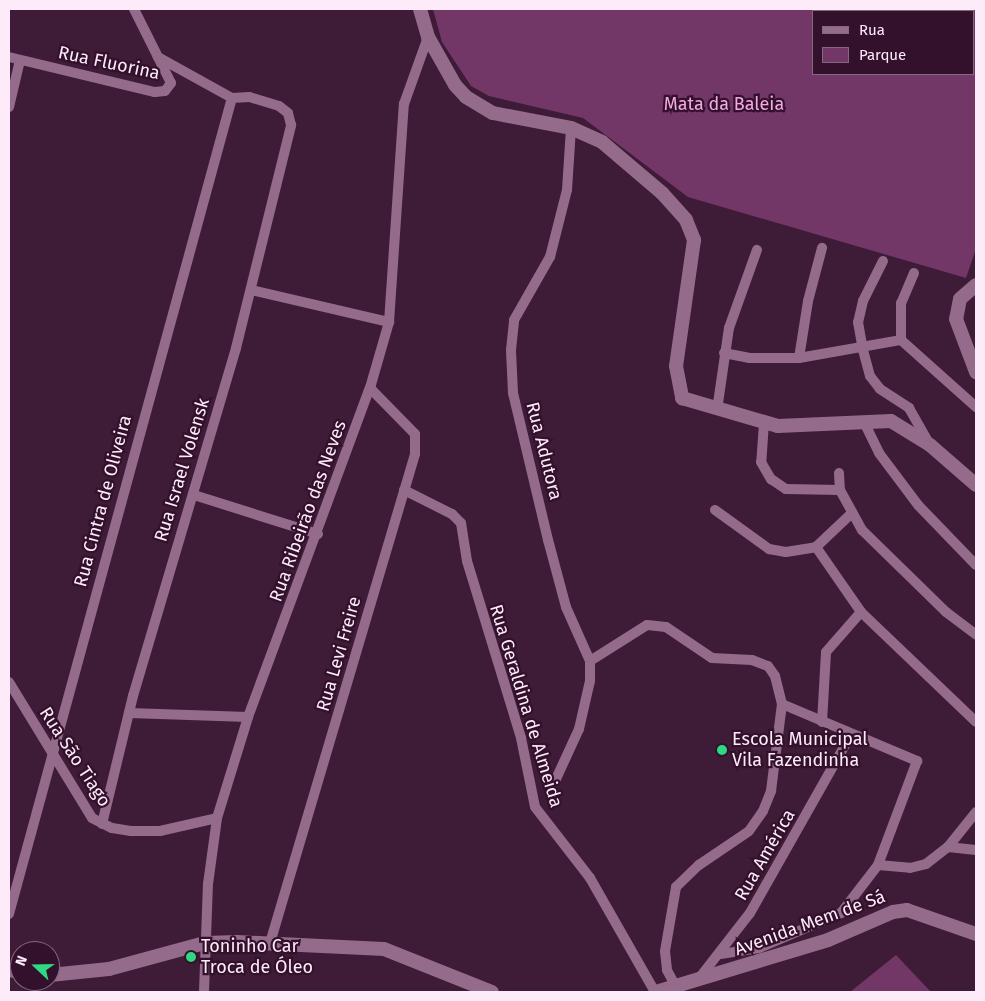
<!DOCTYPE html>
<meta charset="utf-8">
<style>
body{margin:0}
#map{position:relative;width:985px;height:1001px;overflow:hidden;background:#3e1b37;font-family:"Fira Sans",sans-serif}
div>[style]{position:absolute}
.green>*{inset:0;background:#723667}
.street>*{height:10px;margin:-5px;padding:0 5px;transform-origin:5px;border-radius:5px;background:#946b8a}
.secondary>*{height:14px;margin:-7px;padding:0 7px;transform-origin:7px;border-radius:7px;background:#946b8a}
.dots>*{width:14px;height:14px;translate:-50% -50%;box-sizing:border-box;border:2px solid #33112d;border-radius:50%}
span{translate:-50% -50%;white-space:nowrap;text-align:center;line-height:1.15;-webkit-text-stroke:4.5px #33112d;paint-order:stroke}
.street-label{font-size:18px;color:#feebf9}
.park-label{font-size:18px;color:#f4aae4}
.poi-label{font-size:18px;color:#feebf9}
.left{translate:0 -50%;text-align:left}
.frame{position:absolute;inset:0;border:10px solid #feebf9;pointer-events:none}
.legend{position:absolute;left:812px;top:10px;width:162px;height:65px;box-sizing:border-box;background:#33112d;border:1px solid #84687f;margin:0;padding:6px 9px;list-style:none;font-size:15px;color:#feebf9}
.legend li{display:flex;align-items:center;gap:10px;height:25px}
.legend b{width:25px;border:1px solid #84687f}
.north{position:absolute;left:10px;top:941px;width:50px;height:50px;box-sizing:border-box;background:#33112d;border:1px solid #84687f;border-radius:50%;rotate:291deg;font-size:14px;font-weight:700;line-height:20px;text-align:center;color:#feebf9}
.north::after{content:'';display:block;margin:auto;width:18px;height:22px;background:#31d882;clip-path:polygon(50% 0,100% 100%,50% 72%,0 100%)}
</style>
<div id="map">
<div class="green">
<div style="clip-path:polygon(evenodd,433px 9px,976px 9px,976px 249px,966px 278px,688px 197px,583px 118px,489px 96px,471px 86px,442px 42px,433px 9px,814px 11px,974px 11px,974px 74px,814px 74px,814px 11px)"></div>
<div style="clip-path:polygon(896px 955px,931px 992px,850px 992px)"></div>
</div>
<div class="street">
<div style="left:9px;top:57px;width:150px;rotate:13.5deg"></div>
<div style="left:155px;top:92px;width:10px;rotate:-6deg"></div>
<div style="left:165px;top:91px;width:10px;rotate:-53deg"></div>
<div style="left:171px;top:83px;width:83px;rotate:-116.6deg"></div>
<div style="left:9px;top:107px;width:48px;rotate:-76.8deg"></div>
<div style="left:883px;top:261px;width:45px;rotate:116.6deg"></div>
<div style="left:863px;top:301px;width:22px;rotate:103deg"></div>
<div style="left:858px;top:322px;width:28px;rotate:80deg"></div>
<div style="left:863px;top:350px;width:27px;rotate:75deg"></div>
<div style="left:870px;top:376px;width:16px;rotate:52deg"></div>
<div style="left:880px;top:389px;width:35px;rotate:33deg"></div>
<div style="left:909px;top:408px;width:43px;rotate:60.4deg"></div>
<div style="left:914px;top:273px;width:33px;rotate:113deg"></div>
<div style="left:901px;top:303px;width:37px;rotate:90deg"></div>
<div style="left:901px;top:340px;width:101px;rotate:41.8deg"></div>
<div style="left:251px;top:290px;width:142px;rotate:13.1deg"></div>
<div style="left:724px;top:353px;width:25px;rotate:11deg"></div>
<div style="left:749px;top:358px;width:50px"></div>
<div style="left:799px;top:358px;width:104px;rotate:-10deg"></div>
<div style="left:799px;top:358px;width:58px;rotate:-81deg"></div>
<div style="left:808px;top:301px;width:55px;rotate:-75.2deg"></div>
<div style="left:717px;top:410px;width:83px;rotate:-81.7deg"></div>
<div style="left:729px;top:328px;width:83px;rotate:-70.3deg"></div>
<div style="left:864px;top:422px;width:34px;rotate:64deg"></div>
<div style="left:879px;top:453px;width:65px;rotate:53.1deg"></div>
<div style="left:918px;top:505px;width:83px;rotate:46deg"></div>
<div style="left:764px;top:423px;width:39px;rotate:94deg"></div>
<div style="left:761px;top:462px;width:20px;rotate:60deg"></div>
<div style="left:771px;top:479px;width:18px;rotate:34deg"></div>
<div style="left:786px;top:489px;width:54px;rotate:1.1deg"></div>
<div style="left:839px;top:473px;width:17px;rotate:87deg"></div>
<div style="left:840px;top:490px;width:46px;rotate:61.2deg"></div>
<div style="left:862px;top:530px;width:117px;rotate:44.3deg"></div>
<div style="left:946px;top:612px;width:38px;rotate:37deg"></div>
<div style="left:404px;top:490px;width:54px;rotate:26.6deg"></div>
<div style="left:452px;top:514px;width:13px;rotate:45deg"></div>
<div style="left:461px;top:523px;width:38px;rotate:81deg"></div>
<div style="left:467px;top:561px;width:185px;rotate:73deg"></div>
<div style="left:521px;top:738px;width:70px;rotate:78.5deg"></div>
<div style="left:535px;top:807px;width:90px;rotate:52.2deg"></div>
<div style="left:590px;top:878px;width:131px;rotate:60.3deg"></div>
<div style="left:194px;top:495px;width:130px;rotate:17.5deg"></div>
<div style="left:715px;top:510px;width:67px;rotate:35.8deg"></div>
<div style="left:769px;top:549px;width:17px;rotate:10deg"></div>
<div style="left:786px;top:552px;width:30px;rotate:-9deg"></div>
<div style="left:816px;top:547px;width:79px;rotate:55.3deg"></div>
<div style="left:861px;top:612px;width:159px;rotate:43.7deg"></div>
<div style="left:816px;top:547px;width:50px;rotate:-43.4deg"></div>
<div style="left:590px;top:661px;width:67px;rotate:-32.3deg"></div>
<div style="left:647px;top:625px;width:19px;rotate:6deg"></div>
<div style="left:666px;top:627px;width:55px;rotate:34deg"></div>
<div style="left:712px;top:658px;width:40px;rotate:2.9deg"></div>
<div style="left:752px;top:660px;width:17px;rotate:21deg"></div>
<div style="left:768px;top:666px;width:12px;rotate:55deg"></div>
<div style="left:775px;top:676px;width:29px;rotate:76deg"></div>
<div style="left:782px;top:704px;width:147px;rotate:22.9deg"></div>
<div style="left:917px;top:761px;width:111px;rotate:110.6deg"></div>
<div style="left:878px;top:865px;width:61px;rotate:127.6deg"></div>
<div style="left:841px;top:913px;width:89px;rotate:156.9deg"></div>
<div style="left:759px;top:948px;width:39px;rotate:171deg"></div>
<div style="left:9px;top:682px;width:159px;rotate:58.6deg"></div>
<div style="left:92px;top:818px;width:22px;rotate:27deg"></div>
<div style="left:112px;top:828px;width:19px;rotate:9deg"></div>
<div style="left:131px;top:831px;width:29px"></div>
<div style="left:160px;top:831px;width:58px;rotate:-12.8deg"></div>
<div style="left:129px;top:713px;width:119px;rotate:1.9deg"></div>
<div style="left:822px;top:722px;width:70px;rotate:-86.7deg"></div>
<div style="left:826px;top:652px;width:53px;rotate:-48.8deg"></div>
<div style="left:556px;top:779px;width:55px;rotate:-65.3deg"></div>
<div style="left:579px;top:729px;width:49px;rotate:-77.1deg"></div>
<div style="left:590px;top:681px;width:20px;rotate:-90deg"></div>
<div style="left:590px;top:661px;width:59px;rotate:-114deg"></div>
<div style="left:566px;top:607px;width:69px;rotate:-105deg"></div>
<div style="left:548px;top:540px;width:151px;rotate:-103.4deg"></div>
<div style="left:513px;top:393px;width:43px;rotate:-92.7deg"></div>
<div style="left:511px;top:350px;width:30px;rotate:-84deg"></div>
<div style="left:514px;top:320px;width:73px;rotate:-60.3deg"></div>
<div style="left:550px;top:257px;width:69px;rotate:-75.8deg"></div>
<div style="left:567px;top:190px;width:62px;rotate:-86.3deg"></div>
<div style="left:102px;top:824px;width:132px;rotate:-76.4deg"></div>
<div style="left:133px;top:696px;width:363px;rotate:-73.5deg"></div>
<div style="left:236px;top:348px;width:230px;rotate:-76.1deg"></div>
<div style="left:291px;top:125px;width:12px;rotate:-104deg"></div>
<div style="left:288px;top:113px;width:11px;rotate:-142deg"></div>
<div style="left:279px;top:106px;width:31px;rotate:-163deg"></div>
<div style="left:249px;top:97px;width:17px;rotate:177deg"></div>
<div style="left:232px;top:98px;width:85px;rotate:-151deg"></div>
<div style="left:948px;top:847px;width:28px;rotate:6deg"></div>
<div style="left:878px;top:865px;width:32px;rotate:5deg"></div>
<div style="left:910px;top:868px;width:16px;rotate:-14deg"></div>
<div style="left:926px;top:864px;width:28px;rotate:-38deg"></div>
<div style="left:948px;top:847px;width:45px;rotate:-51.3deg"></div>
<div style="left:9px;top:914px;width:846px;rotate:-74.72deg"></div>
<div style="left:270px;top:943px;width:510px;rotate:-73.48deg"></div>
<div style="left:415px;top:454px;width:20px;rotate:-90deg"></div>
<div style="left:415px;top:434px;width:64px;rotate:-134.4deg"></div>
<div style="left:697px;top:981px;width:86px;rotate:-52.1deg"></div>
<div style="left:750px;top:913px;width:203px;rotate:-60.5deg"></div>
<div style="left:676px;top:987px;width:19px;rotate:-118deg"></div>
<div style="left:667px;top:970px;width:19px;rotate:-96deg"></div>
<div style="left:665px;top:951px;width:65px;rotate:-80.2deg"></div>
<div style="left:676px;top:887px;width:32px;rotate:-44deg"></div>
<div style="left:699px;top:865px;width:60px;rotate:-34.2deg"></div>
<div style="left:749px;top:831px;width:24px;rotate:-55deg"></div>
<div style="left:763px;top:811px;width:22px;rotate:-68deg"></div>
<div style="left:771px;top:791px;width:88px;rotate:-82.8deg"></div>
<div style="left:204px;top:992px;width:108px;rotate:-87.9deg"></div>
<div style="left:208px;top:884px;width:67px;rotate:-82.2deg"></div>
<div style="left:217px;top:818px;width:106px;rotate:-72.9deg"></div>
<div style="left:248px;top:717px;width:351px;rotate:-69.7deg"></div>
<div style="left:370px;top:388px;width:69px;rotate:-73.9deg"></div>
<div style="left:389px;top:322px;width:219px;rotate:-86.1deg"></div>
<div style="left:404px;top:104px;width:71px;rotate:-70.3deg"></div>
</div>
<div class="secondary">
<div style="left:420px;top:9px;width:29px;rotate:74deg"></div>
<div style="left:428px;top:37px;width:55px;rotate:60.6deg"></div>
<div style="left:455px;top:85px;width:16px;rotate:47deg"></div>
<div style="left:466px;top:97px;width:31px;rotate:31deg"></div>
<div style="left:493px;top:113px;width:79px;rotate:10.9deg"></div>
<div style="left:571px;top:128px;width:34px;rotate:24deg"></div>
<div style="left:602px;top:142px;width:79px;rotate:40.4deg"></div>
<div style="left:662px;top:193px;width:36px;rotate:48deg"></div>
<div style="left:686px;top:220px;width:22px;rotate:68deg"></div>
<div style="left:694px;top:240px;width:127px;rotate:98.1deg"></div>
<div style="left:676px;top:366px;width:33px;rotate:79deg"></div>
<div style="left:682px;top:398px;width:100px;rotate:16.3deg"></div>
<div style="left:778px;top:426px;width:113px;rotate:-2.5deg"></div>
<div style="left:891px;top:421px;width:46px;rotate:31.6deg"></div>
<div style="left:930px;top:445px;width:61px;rotate:41deg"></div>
<div style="left:976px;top:285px;width:21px;rotate:139deg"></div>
<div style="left:960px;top:299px;width:20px;rotate:101deg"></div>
<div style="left:956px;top:319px;width:57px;rotate:69.3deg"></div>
<div style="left:9px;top:970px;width:11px;rotate:10deg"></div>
<div style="left:50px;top:975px;width:59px;rotate:-5.8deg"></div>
<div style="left:109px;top:969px;width:99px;rotate:-15.2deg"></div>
<div style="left:205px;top:943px;width:32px;rotate:-2deg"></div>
<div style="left:237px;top:942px;width:147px;rotate:2.7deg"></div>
<div style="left:384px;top:949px;width:116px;rotate:21.7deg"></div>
<div style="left:656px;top:992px;width:180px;rotate:-16.8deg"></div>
<div style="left:828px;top:940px;width:71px;rotate:-23.3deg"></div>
<div style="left:893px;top:912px;width:14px;rotate:-8deg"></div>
<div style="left:907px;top:910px;width:73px;rotate:19.2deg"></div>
</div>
<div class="dots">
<div style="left:722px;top:750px;background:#31d882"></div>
<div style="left:191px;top:957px;background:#31d882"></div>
</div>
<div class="street-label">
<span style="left:109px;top:63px;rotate:12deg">Rua Fluorina</span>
<span style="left:544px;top:451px;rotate:76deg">Rua Adutora</span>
<span style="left:182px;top:470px;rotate:-73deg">Rua Israel Volensk</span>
<span style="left:103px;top:501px;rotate:-75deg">Rua Cintra de Oliveira</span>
<span style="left:308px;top:511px;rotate:-70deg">Rua Ribeirão das Neves</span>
<span style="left:339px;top:654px;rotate:-74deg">Rua Levi Freire</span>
<span style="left:526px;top:706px;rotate:73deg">Rua Geraldina de Almeida</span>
<span style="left:75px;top:757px;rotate:57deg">Rua São Tiago</span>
<span style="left:765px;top:855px;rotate:-60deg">Rua América</span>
<span style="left:810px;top:923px;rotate:-20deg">Avenida Mem de Sá</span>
</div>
<div class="park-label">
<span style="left:724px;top:104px">Mata da Baleia</span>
</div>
<div class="poi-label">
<span class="left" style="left:732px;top:750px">Escola Municipal<br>Vila Fazendinha</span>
<span class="left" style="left:201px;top:957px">Toninho Car<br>Troca de Óleo</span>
</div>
<div class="frame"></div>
<ul class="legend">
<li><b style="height:6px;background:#946b8a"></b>Rua</li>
<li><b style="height:14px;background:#723667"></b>Parque</li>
</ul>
<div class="north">N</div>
</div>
